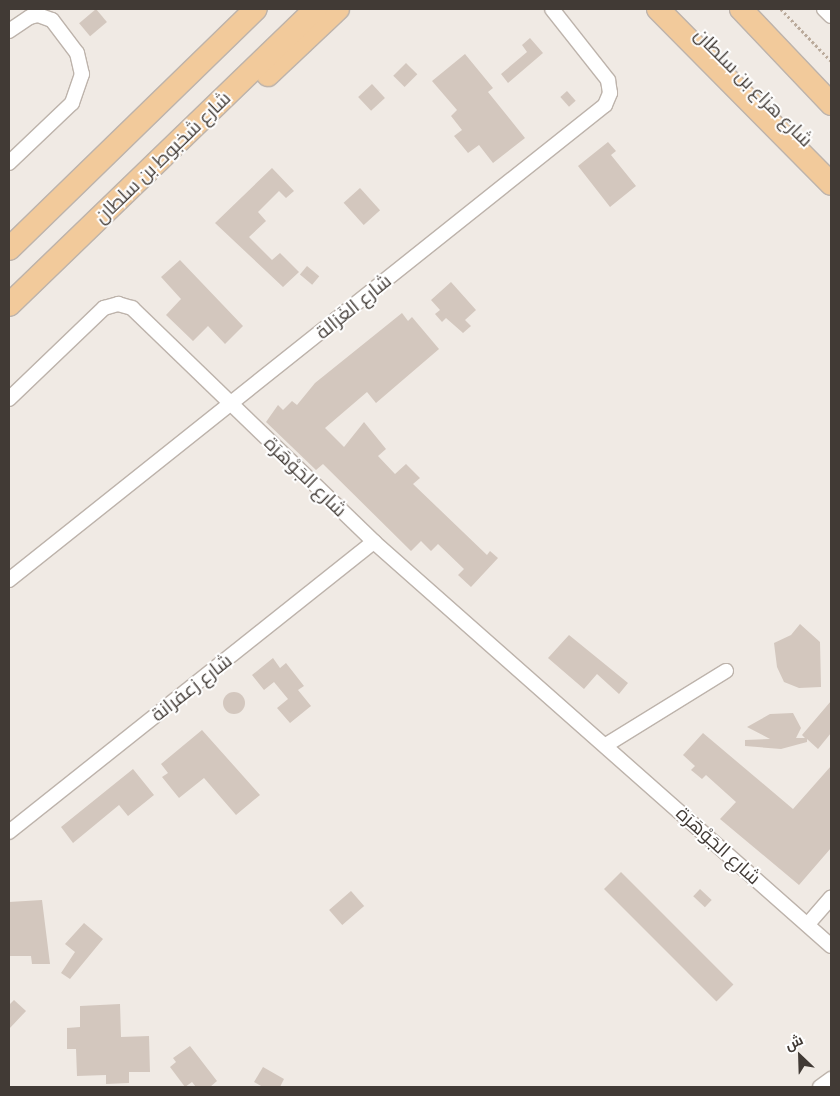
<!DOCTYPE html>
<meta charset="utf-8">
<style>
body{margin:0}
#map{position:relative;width:840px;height:1096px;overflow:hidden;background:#f0eae4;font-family:"Exo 2",Cairo,sans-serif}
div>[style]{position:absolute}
.building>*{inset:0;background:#d3c7be;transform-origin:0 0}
.round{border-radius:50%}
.path>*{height:2.5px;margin-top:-1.25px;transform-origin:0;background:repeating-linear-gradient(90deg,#baaa9b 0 2.5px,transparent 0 5px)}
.roads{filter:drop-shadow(1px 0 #bdb3ab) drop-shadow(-1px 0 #bdb3ab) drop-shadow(0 1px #bdb3ab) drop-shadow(0 -1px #bdb3ab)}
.minor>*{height:14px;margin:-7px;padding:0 7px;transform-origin:7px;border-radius:7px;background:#fff}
.primary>*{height:22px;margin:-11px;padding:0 11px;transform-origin:11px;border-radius:11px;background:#f2ca9b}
span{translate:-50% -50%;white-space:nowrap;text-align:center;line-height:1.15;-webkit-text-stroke:4px #fff;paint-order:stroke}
.street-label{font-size:19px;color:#413a35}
.frame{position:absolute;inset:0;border:10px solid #413a35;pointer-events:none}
.north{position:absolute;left:775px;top:1031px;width:50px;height:50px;-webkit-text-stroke:4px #fff;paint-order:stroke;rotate:336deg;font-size:14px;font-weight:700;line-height:20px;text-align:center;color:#413a35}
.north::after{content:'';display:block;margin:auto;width:18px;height:22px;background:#413a35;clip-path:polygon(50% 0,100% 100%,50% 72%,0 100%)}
</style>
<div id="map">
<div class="building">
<div style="left:96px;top:9px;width:17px;height:22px;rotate:50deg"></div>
<div style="clip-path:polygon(530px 38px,543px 53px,508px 83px,501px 74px,527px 52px,522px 45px)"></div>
<div style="clip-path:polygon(465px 54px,493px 88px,488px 92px,525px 138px,493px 163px,479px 145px,468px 153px,454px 136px,462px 130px,451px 116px,457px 110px,432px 81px)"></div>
<div style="left:406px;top:63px;width:16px;height:18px;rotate:45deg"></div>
<div style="left:372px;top:84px;width:19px;height:19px;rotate:47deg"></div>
<div style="left:567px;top:91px;width:13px;height:9px;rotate:48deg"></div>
<div style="clip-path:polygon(608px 142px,616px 151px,611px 155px,636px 186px,610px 207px,578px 166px)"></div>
<div style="clip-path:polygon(272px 168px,294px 191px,286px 198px,279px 191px,258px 212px,266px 221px,249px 237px,272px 260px,280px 253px,299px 272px,283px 287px,215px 223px)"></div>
<div style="left:360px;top:188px;width:30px;height:22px;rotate:48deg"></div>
<div style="clip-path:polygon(180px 260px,243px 326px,225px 344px,208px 326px,193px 341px,166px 315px,181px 299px,161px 277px)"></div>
<div style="left:307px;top:266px;width:16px;height:11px;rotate:40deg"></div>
<div style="clip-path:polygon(451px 282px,476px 310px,465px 320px,471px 326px,463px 333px,446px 318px,442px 322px,435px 314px,440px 310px,431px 300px)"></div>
<div style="clip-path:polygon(402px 313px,408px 321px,412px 317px,439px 349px,376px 403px,367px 392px,325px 428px,344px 447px,364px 422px,386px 449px,378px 456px,395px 474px,406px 464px,420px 478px,413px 484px,487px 555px,490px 551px,498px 558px,471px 587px,458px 575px,464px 569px,438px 544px,431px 551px,421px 541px,411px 551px,323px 464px,316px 470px,266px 422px,278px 405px,283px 410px,292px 401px,297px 405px,315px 383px)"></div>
<div style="clip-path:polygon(800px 624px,820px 642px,821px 687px,799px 688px,784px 682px,777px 667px,774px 643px,791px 635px)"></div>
<div style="clip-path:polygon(569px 635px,628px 683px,619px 694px,597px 674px,584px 689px,548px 658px)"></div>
<div style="clip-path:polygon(273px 658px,280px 668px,286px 663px,304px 686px,298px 690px,311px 706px,290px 723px,277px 708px,288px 699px,274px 682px,264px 690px,252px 675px)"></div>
<div class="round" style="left:223px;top:692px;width:22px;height:22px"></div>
<div style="clip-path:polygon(831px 701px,831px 733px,818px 749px,807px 739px,807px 742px,781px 749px,745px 746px,745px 740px,770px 739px,747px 727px,770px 714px,793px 713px,801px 728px,796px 738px,805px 738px,802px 735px)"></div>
<div style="clip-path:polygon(202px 730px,260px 795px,236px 815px,204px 778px,179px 798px,162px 777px,168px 773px,161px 764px)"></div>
<div style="clip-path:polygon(703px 733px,793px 809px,831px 766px,831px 848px,799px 885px,720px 819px,736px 802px,706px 775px,702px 779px,691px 770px,695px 766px,683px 755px)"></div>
<div style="clip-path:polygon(133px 769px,154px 795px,128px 816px,119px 805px,73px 843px,61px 827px)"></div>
<div style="left:621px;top:872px;width:159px;height:24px;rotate:45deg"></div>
<div style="left:700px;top:889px;width:16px;height:10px;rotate:43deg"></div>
<div style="left:351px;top:891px;width:20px;height:29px;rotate:49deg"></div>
<div style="clip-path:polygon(42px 900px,50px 964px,32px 964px,31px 956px,9px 956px,9px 902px)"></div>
<div style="clip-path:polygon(84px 923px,103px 939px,70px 979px,61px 973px,75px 952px,65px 944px)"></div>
<div style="clip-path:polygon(14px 1000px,26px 1011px,9px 1029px,9px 1005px)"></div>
<div style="clip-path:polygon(120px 1004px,121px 1037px,149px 1036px,150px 1072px,129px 1072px,129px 1083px,106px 1084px,106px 1075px,77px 1076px,76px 1049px,67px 1049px,67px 1028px,80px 1027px,80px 1006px)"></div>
<div style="clip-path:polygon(190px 1046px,217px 1081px,210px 1087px,196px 1087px,192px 1082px,185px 1087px,170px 1067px,176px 1062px,173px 1058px)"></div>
<div style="clip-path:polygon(263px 1067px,284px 1079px,280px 1087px,263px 1087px,254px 1082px)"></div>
</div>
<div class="path">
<div style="left:781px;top:9px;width:72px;rotate:46.1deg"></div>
</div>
<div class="roads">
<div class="minor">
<div style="left:824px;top:9px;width:10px;rotate:45deg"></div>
<div style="left:9px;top:31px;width:25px;rotate:-34deg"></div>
<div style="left:30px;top:17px;width:8px;rotate:-14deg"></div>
<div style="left:38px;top:15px;width:15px;rotate:20deg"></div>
<div style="left:52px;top:20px;width:41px;rotate:52.9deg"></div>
<div style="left:77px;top:53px;width:22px;rotate:77deg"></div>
<div style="left:82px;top:74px;width:31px;rotate:109deg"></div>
<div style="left:72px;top:103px;width:87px;rotate:136.4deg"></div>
<div style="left:9px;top:399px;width:132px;rotate:-43.8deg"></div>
<div style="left:104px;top:308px;width:15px;rotate:-16deg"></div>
<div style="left:118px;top:304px;width:15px;rotate:16deg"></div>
<div style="left:132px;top:308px;width:337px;rotate:44deg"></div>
<div style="left:374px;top:542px;width:610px;rotate:41.48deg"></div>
<div style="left:9px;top:580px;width:762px;rotate:-38.55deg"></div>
<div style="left:605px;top:105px;width:13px;rotate:-67deg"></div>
<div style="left:610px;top:93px;width:13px;rotate:-99deg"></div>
<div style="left:608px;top:80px;width:90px;rotate:-128.3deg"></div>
<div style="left:606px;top:745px;width:141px;rotate:-31.7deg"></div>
<div style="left:9px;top:832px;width:466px;rotate:-38.5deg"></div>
<div style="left:808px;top:924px;width:35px;rotate:-49deg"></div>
<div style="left:820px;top:1087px;width:14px;rotate:-36deg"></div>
</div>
<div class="primary">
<div style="left:658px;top:9px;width:246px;rotate:45.3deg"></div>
<div style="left:741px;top:9px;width:131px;rotate:46.5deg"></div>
<div style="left:268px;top:75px;width:96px;rotate:-43.3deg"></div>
<div style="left:9px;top:249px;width:344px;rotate:-44.2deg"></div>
<div style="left:9px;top:305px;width:426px;rotate:-44deg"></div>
</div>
</div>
<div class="street-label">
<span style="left:754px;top:87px;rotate:45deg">شارع هزاع بن سلطان</span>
<span style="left:162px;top:157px;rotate:-44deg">شارع شخبوط بن سلطان</span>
<span style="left:353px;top:306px;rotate:-39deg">شارع الغَزالة</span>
<span style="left:306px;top:476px;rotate:44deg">شارع الجَوْهَرَة</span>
<span style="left:191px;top:687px;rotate:-38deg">شارع زعفرانة</span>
<span style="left:719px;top:845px;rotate:42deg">شارع الجَوْهَرَة</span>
</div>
<div class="frame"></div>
<div class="north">ش</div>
</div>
